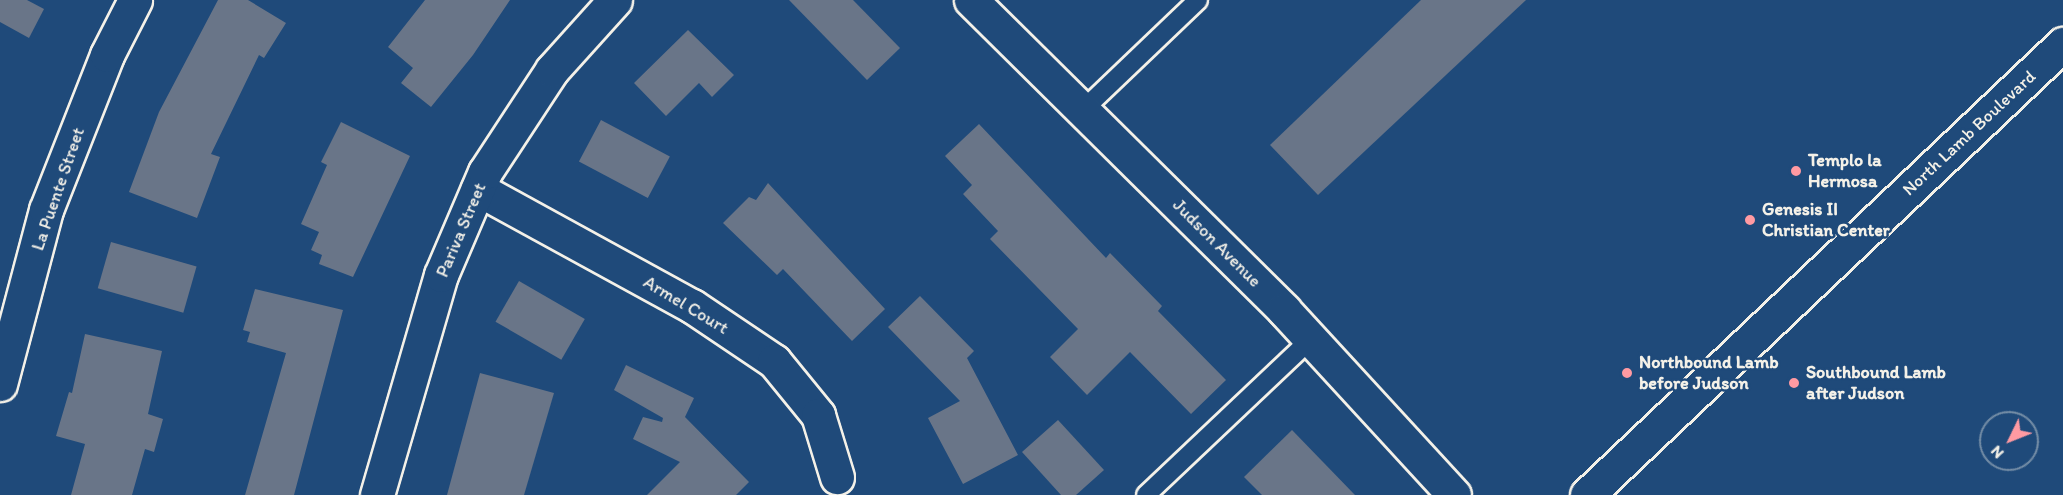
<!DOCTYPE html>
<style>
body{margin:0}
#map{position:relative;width:2063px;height:495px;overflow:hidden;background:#1f4a7a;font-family:Itim,sans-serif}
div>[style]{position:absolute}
.building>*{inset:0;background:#697588;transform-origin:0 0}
.roads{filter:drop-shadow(2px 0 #f4f1e8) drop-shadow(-2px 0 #f4f1e8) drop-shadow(0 2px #f4f1e8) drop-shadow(0 -2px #f4f1e8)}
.service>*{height:18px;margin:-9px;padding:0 9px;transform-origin:9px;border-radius:9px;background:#1f4a7a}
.minor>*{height:33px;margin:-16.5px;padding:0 16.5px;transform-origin:16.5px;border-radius:16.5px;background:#1f4a7a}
.tertiary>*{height:33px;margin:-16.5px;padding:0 16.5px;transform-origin:16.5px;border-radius:16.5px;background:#1f4a7a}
.primary>*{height:33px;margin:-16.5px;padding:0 16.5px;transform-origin:16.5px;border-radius:16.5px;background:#1f4a7a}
.dots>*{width:16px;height:16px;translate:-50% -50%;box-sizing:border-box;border:3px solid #1f4a7a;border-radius:50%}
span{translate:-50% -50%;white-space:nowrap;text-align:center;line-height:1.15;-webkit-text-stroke:5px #1f4a7a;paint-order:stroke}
.street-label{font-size:18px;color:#f4f1e8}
.poi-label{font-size:18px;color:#f4f1e8;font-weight:700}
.left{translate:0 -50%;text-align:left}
.north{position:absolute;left:1979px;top:411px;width:60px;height:60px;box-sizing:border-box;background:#1f4a7a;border:2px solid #748da6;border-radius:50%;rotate:227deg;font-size:16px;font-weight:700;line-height:24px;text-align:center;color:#f4f1e8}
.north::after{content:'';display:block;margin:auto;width:21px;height:27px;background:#ff9aa2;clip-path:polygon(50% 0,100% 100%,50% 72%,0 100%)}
</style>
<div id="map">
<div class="building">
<div style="clip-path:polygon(0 0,27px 0,44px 9px,29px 38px,0 22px)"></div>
<div style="clip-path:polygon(218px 0,248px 0,286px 23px,264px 58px,259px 55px,211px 154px,220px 157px,197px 218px,129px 192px,159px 112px)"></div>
<div style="clip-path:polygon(425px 0,510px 0,473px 55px,431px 107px,401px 83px,413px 68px,388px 47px)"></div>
<div style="clip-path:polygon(789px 0,853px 0,900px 48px,867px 80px)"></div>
<div style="clip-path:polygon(1421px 0,1526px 0,1318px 195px,1270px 145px)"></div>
<div style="clip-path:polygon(688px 30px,734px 75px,712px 97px,699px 83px,666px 116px,634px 83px)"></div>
<div style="left:601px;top:120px;width:78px;height:47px;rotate:28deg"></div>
<div style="clip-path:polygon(341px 122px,410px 156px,353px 277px,319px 264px,322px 255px,311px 250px,319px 232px,301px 224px,327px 165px,321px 162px)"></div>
<div style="clip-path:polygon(979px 124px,1106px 258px,1110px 253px,1162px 306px,1158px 311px,1226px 380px,1191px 414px,1130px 352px,1087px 395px,1050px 357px,1078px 329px,990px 239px,998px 231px,963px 194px,972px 185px,945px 156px)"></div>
<div style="clip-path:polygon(768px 183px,885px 309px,852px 341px,783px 269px,777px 275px,723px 223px,749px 197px,756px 200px)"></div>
<div style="left:111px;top:242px;width:89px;height:48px;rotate:16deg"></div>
<div style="left:519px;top:281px;width:76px;height:47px;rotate:30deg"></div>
<div style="clip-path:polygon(255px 289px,343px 310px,294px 495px,245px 495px,286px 353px,247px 342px,250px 332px,243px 330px)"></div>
<div style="clip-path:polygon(920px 296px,974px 351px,967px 358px,1018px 455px,963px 484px,928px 418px,960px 401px,888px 327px)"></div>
<div style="clip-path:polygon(85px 334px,162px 351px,148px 414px,163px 419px,154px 452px,145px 449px,132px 495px,71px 495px,85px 444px,56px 436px,69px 392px,72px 393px)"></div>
<div style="clip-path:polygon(626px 365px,694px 398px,685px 417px,749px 482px,736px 495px,647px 495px,680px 462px,633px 439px,643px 417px,662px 422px,663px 418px,614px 390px)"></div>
<div style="clip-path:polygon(480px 373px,554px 393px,524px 495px,447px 495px)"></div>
<div style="clip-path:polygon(1058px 420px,1104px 470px,1076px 495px,1061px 495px,1022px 452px)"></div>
<div style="clip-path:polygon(1292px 430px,1355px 495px,1262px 495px,1244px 477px)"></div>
</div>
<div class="roads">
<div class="service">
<div style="left:1083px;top:110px;width:159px;rotate:-43.7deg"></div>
<div style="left:1146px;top:495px;width:226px;rotate:-43.4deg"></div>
</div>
<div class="minor">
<div style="left:478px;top:189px;width:244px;rotate:28.7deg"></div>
<div style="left:692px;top:306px;width:99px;rotate:33.9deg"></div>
<div style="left:774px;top:361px;width:70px;rotate:50.8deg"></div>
<div style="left:818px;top:415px;width:65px;rotate:73deg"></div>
<div style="left:0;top:384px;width:180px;rotate:-75.2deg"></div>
<div style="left:46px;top:210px;width:167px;rotate:-68.5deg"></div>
<div style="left:107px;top:55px;width:62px;rotate:-63deg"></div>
<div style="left:377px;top:495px;width:229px;rotate:-73.8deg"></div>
<div style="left:441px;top:275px;width:112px;rotate:-66.9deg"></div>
<div style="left:485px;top:172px;width:122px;rotate:-56.7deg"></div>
<div style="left:552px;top:70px;width:94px;rotate:-48deg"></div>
</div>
<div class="tertiary">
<div style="left:971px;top:0;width:441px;rotate:44.7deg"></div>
<div style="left:1284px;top:310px;width:251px;rotate:47.4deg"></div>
</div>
<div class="primary">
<div style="left:1587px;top:495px;width:656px;rotate:-43.46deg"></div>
</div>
</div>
<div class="dots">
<div style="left:1796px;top:171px;background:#ff9aa2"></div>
<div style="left:1750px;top:220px;background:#ff9aa2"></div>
<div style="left:1627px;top:373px;background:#ff9aa2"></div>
<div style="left:1794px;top:383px;background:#ff9aa2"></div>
</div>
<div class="street-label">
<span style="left:1969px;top:133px;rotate:-43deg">North Lamb Boulevard</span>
<span style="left:58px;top:189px;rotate:-71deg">La Puente Street</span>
<span style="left:461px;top:230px;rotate:-67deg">Pariva Street</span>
<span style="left:1217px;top:243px;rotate:45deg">Judson Avenue</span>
<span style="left:686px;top:305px;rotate:31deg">Armel Court</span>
</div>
<div class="poi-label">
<span class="left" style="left:1808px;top:171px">Templo la<br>Hermosa</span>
<span class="left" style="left:1762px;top:220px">Genesis II<br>Christian Center</span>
<span class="left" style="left:1639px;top:373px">Northbound Lamb<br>before Judson</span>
<span class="left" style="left:1806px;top:383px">Southbound Lamb<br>after Judson</span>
</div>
<div class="north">N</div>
</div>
